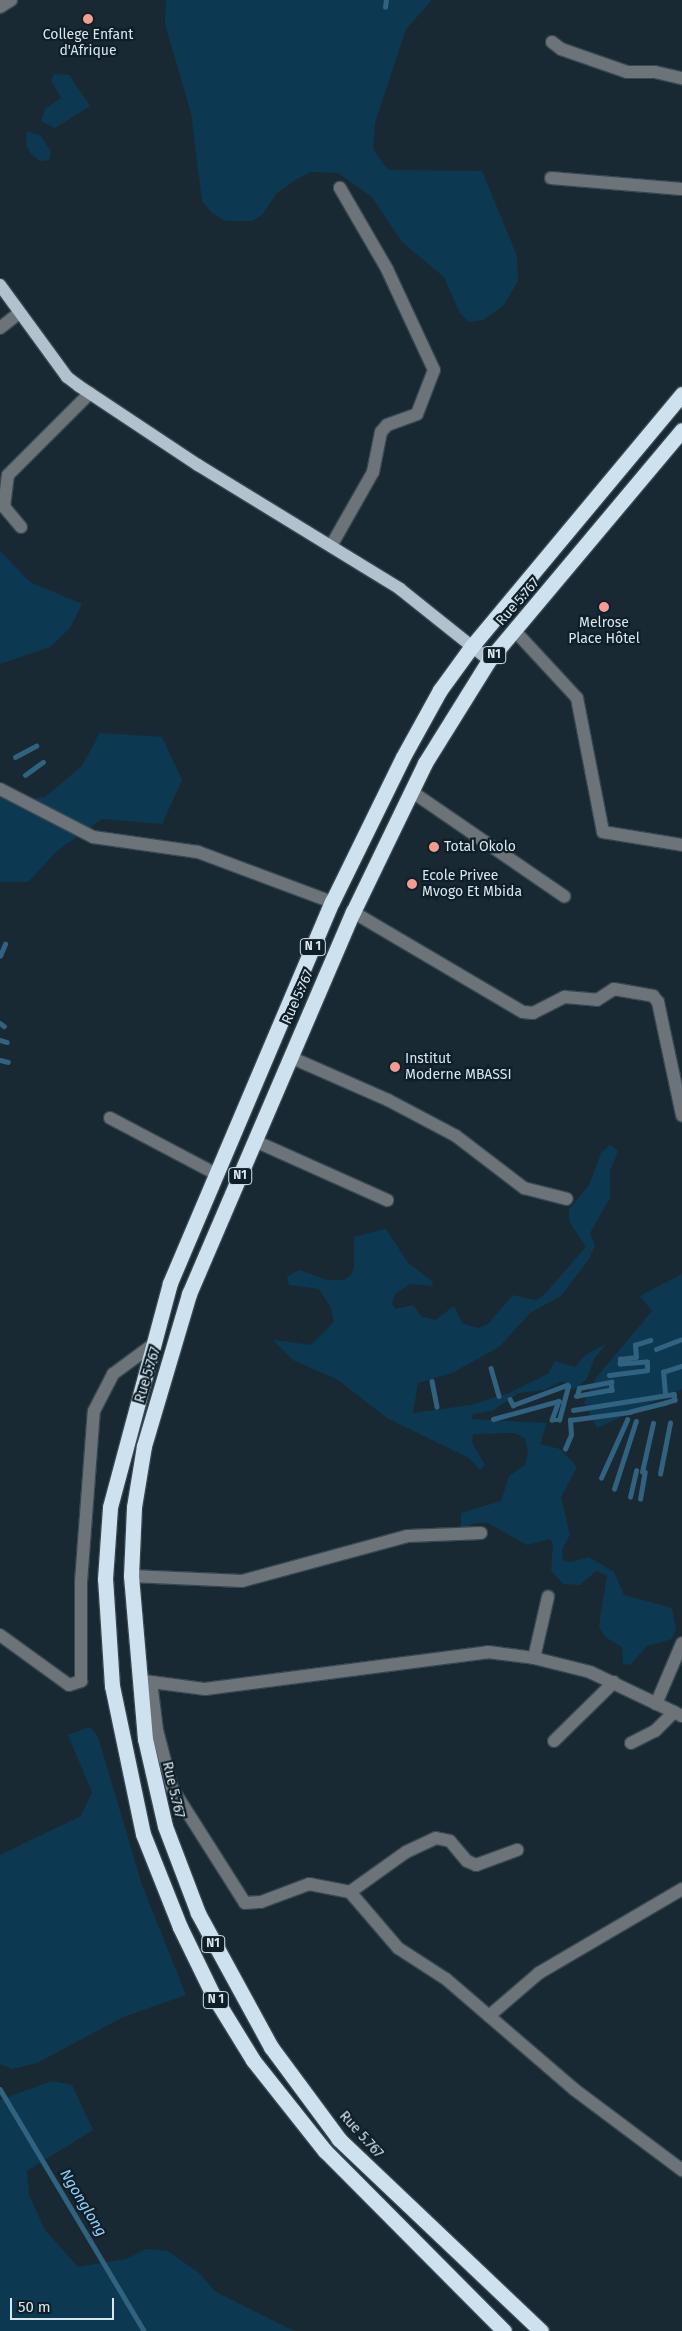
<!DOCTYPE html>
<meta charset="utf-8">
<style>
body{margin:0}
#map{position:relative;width:682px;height:2331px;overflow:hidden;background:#192933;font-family:"Fira Sans",sans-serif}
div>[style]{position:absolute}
.green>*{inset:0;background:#0c3951}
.stream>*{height:4.5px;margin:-2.25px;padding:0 2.25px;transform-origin:2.25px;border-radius:2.25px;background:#316280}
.roads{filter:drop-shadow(1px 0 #384751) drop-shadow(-1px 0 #384751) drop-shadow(0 1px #384751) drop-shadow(0 -1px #384751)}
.minor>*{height:12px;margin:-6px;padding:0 6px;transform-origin:6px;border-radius:6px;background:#6c7479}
.major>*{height:12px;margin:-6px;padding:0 6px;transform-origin:6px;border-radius:6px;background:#b1c2ce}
.highway>*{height:15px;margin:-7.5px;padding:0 7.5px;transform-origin:7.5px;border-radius:7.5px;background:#cde1ef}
.dots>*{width:14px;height:14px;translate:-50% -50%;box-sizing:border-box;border:2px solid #0f1f29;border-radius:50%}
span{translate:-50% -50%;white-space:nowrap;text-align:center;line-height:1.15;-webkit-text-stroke:4.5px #0f1f29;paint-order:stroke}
.shield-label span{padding:1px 4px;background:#0f1f29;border:1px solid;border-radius:4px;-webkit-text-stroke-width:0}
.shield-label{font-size:12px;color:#dae5ec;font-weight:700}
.poi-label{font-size:14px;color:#dae5ec}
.left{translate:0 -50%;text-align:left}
.street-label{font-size:14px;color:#dae5ec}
.water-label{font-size:15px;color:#93cff5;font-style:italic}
.scale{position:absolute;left:10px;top:2298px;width:104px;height:22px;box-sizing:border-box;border:2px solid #dae5ec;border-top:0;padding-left:6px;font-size:15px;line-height:18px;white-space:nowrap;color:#dae5ec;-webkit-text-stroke:4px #0f1f29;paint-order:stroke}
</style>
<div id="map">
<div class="green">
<div style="clip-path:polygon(166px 0,432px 0,406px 29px,375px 123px,373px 149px,388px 170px,482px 171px,517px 256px,518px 281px,504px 305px,483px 320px,469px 322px,460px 313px,444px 277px,402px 242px,372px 197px,338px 173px,311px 172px,297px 179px,277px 193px,262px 215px,252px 221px,226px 221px,212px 213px,202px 201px,191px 113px,165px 24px)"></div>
<div style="clip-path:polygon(54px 74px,69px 75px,90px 106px,55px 128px,41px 121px,45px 109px,61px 98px,51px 81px)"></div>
<div style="clip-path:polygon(27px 131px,41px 136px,51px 152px,49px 160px,40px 161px,31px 154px,26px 145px)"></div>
<div style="clip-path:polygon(0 551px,30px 582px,82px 604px,70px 628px,50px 647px,0 664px)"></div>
<div style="clip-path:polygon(100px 733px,162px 737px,182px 780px,162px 824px,102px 819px,57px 851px,28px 882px,0 882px,0 795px,20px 800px,45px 797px,82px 766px)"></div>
<div style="clip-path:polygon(610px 1145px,618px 1151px,610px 1171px,610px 1198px,590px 1233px,595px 1246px,589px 1259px,561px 1296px,530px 1313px,499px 1347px,452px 1373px,418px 1383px,413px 1413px,471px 1405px,509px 1393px,548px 1374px,555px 1361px,575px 1367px,585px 1355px,606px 1344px,594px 1359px,587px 1379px,573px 1390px,562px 1381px,544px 1390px,519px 1393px,492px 1411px,473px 1414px,471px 1419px,547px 1423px,540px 1444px,560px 1449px,577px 1467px,561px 1497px,570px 1535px,562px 1550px,563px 1560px,571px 1562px,589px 1557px,614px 1572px,624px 1595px,672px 1608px,676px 1629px,672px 1639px,647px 1646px,630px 1665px,623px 1664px,622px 1647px,605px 1637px,599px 1626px,607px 1575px,596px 1571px,580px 1585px,563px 1584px,551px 1570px,553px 1545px,550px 1539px,527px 1545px,488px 1523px,474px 1523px,464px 1530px,461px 1525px,461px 1513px,501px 1501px,509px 1476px,525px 1465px,528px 1452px,525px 1438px,515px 1433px,473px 1434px,472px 1443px,485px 1465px,480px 1470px,469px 1458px,387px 1418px,338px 1380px,293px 1360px,273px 1340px,311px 1345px,334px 1322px,331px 1308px,319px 1289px,289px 1285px,287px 1277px,299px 1270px,327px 1280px,344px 1280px,351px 1275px,354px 1267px,354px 1237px,386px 1229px,408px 1263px,432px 1281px,433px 1286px,410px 1284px,395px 1294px,392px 1303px,395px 1309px,413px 1305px,421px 1316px,435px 1320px,454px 1306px,463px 1324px,479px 1328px,488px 1324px,513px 1295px,535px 1300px,543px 1296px,586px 1247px,569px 1221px,569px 1210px,589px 1185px,601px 1153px)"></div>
<div style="clip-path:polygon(682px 1274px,682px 1389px,597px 1428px,584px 1402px,596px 1378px,652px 1311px,640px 1296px)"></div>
<div style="clip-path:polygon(90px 1727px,98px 1737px,142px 1885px,186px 1995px,123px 2017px,37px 2063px,12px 2069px,0 2064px,0 1855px,81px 1816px,92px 1792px,68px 1735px)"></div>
<div style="clip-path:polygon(52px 2081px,72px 2085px,93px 2130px,27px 2171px,29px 2195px,45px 2230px,78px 2267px,126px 2259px,147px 2249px,168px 2251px,199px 2273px,216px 2292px,294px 2331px,0 2331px,0 2100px)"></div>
</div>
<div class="stream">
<div style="left:385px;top:7px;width:7px;rotate:-82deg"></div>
<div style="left:15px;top:757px;width:24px;rotate:-28deg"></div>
<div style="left:25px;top:775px;width:22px;rotate:-36deg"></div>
<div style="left:0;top:956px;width:13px;rotate:-67deg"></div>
<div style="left:0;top:1023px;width:5px;rotate:37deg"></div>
<div style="left:0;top:1040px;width:7px;rotate:16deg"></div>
<div style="left:0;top:1060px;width:8px;rotate:14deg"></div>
<div style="left:656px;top:1349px;width:26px;rotate:-21deg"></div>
<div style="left:491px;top:1368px;width:29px;rotate:74deg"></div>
<div style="left:609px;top:1375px;width:38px;rotate:-7deg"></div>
<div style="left:647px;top:1370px;width:8px;rotate:-90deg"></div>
<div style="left:647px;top:1362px;width:27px;rotate:176deg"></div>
<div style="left:620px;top:1364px;width:5px;rotate:-90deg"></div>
<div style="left:620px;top:1359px;width:16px;rotate:-7deg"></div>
<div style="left:636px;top:1357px;width:12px;rotate:-95deg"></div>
<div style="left:635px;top:1345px;width:16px;rotate:-18deg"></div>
<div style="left:432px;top:1381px;width:26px;rotate:79deg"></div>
<div style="left:611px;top:1382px;width:8px;rotate:83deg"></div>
<div style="left:612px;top:1390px;width:36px;rotate:170deg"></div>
<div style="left:577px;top:1396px;width:8px;rotate:-76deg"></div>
<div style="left:579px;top:1388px;width:33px;rotate:-11deg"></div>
<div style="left:665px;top:1394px;width:22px;rotate:-95deg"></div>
<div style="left:663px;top:1372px;width:20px;rotate:-18deg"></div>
<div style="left:510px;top:1399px;width:7px;rotate:63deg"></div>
<div style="left:513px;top:1405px;width:58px;rotate:-20.3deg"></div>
<div style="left:573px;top:1410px;width:102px;rotate:-9deg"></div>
<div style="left:674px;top:1394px;width:6px;rotate:81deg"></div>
<div style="left:675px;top:1400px;width:9px;rotate:162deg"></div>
<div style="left:666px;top:1403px;width:37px;rotate:166deg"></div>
<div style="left:493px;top:1419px;width:68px;rotate:-15.3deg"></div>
<div style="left:559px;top:1401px;width:20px;rotate:110deg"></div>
<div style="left:552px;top:1420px;width:7px"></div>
<div style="left:559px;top:1420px;width:35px;rotate:-75deg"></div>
<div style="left:565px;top:1449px;width:15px;rotate:-67deg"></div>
<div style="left:571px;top:1435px;width:15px;rotate:-94deg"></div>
<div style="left:570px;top:1420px;width:61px;rotate:-7.6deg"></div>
<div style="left:642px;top:1472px;width:50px;rotate:-77.3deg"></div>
<div style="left:660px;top:1474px;width:52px;rotate:-78.9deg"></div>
<div style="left:601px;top:1478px;width:64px;rotate:-65.9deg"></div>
<div style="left:614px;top:1489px;width:71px;rotate:-72.1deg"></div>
<div style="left:630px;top:1497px;width:27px;rotate:-77deg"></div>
<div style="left:640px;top:1499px;width:27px;rotate:-80deg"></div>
<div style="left:0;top:2089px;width:282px;rotate:59.2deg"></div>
</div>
<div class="roads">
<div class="minor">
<div style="left:0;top:7px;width:13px;rotate:-32deg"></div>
<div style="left:552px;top:42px;width:11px;rotate:38deg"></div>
<div style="left:561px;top:49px;width:70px;rotate:19.2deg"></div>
<div style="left:627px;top:72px;width:28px"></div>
<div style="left:655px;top:72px;width:28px;rotate:13deg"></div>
<div style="left:551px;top:178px;width:131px;rotate:4.8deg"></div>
<div style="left:0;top:328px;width:23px;rotate:-38deg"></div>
<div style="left:21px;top:527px;width:26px;rotate:-130deg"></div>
<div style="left:4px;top:507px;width:32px;rotate:-83deg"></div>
<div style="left:8px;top:475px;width:116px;rotate:-45deg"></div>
<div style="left:331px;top:546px;width:85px;rotate:-60.4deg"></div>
<div style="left:373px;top:472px;width:41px;rotate:-78.7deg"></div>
<div style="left:381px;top:432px;width:9px;rotate:-49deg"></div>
<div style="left:387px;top:425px;width:32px;rotate:-20deg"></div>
<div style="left:417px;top:414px;width:47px;rotate:-68.9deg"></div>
<div style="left:434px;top:370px;width:111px;rotate:-115deg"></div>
<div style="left:387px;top:269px;width:94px;rotate:-120.1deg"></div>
<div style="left:515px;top:631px;width:91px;rotate:47.2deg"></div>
<div style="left:577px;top:698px;width:136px;rotate:79deg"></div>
<div style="left:603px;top:832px;width:80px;rotate:9.3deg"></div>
<div style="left:0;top:789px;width:105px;rotate:27.3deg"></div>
<div style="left:93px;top:837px;width:106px;rotate:8.1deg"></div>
<div style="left:198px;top:852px;width:143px;rotate:20.5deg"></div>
<div style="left:411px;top:791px;width:186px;rotate:34.5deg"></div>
<div style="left:353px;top:912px;width:197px;rotate:30.5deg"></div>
<div style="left:523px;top:1012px;width:10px;rotate:6deg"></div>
<div style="left:533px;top:1013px;width:36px;rotate:-27deg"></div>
<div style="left:565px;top:997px;width:32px;rotate:5deg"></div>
<div style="left:597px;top:1000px;width:20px;rotate:-33deg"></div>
<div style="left:614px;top:989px;width:40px;rotate:10deg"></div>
<div style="left:653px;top:996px;width:8px;rotate:50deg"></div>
<div style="left:658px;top:1002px;width:116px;rotate:78deg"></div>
<div style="left:290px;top:1057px;width:107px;rotate:23.7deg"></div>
<div style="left:388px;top:1100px;width:77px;rotate:27.9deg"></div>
<div style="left:456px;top:1136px;width:86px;rotate:37.4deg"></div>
<div style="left:524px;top:1188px;width:44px;rotate:14.3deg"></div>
<div style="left:110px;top:1118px;width:120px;rotate:27.8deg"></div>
<div style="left:255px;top:1141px;width:145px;rotate:24.1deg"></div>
<div style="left:131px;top:1576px;width:111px;rotate:2.6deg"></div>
<div style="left:242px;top:1581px;width:172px;rotate:-15.2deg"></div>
<div style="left:408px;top:1536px;width:73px;rotate:-2.4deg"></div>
<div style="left:0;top:1635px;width:85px;rotate:35.9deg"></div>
<div style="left:69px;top:1685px;width:13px;rotate:-18deg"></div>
<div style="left:81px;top:1681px;width:99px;rotate:-90deg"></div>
<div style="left:81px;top:1582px;width:171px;rotate:-85.7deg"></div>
<div style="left:94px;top:1411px;width:42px;rotate:-62.8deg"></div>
<div style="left:113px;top:1374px;width:47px;rotate:-36.4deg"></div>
<div style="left:534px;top:1658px;width:63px;rotate:-77.1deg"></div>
<div style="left:144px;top:1681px;width:62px;rotate:7.5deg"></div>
<div style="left:205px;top:1689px;width:285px;rotate:-7.4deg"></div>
<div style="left:488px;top:1652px;width:46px;rotate:7.4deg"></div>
<div style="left:534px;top:1658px;width:58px;rotate:14deg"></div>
<div style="left:590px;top:1672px;width:93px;rotate:25.5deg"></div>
<div style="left:151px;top:1682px;width:48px;rotate:82.9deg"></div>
<div style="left:157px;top:1730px;width:60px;rotate:75.5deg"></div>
<div style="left:172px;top:1788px;width:136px;rotate:57.6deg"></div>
<div style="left:245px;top:1903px;width:16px;rotate:-4deg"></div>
<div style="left:261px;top:1902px;width:51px;rotate:-20.6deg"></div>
<div style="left:309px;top:1884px;width:42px;rotate:11deg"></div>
<div style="left:350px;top:1892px;width:74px;rotate:49.4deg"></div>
<div style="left:398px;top:1948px;width:57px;rotate:32.9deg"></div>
<div style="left:446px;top:1979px;width:170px;rotate:40.7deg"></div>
<div style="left:575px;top:2090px;width:134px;rotate:36.8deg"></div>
<div style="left:656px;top:1704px;width:66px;rotate:-66.9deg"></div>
<div style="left:554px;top:1741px;width:84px;rotate:-44.5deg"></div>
<div style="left:631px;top:1743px;width:27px;rotate:-27deg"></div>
<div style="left:655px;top:1731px;width:27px;rotate:-45deg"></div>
<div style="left:674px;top:1712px;width:9px;rotate:27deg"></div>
<div style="left:350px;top:1892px;width:69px;rotate:-35.5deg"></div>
<div style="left:406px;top:1852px;width:33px;rotate:-25deg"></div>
<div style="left:436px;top:1838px;width:14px;rotate:12deg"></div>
<div style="left:450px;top:1841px;width:26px;rotate:50deg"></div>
<div style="left:467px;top:1861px;width:10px;rotate:24deg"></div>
<div style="left:476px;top:1865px;width:44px;rotate:-20.1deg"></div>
<div style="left:489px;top:2016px;width:66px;rotate:-40.7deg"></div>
<div style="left:539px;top:1973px;width:166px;rotate:-30.4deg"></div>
</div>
<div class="major">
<div style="left:0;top:285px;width:114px;rotate:53.9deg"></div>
<div style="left:67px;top:377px;width:15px;rotate:37deg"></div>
<div style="left:79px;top:386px;width:143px;rotate:33.6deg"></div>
<div style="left:198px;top:465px;width:237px;rotate:31.5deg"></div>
<div style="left:400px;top:589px;width:114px;rotate:38.6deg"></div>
</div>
<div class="highway">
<div style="left:504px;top:2331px;width:254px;rotate:-134.8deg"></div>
<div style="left:325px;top:2151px;width:116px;rotate:-128.4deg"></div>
<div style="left:253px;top:2060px;width:76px;rotate:-121.6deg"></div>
<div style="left:213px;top:1995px;width:76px;rotate:-115.9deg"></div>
<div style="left:180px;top:1927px;width:100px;rotate:-111.7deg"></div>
<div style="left:143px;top:1834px;width:151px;rotate:-101.8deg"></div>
<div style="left:112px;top:1686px;width:107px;rotate:-93.7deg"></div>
<div style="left:105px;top:1579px;width:72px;rotate:-86deg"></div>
<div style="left:110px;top:1507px;width:232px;rotate:-75deg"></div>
<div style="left:170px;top:1283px;width:414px;rotate:-67deg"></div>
<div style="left:332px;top:902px;width:161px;rotate:-63.9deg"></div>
<div style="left:403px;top:757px;width:77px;rotate:-61.1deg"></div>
<div style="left:440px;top:690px;width:54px;rotate:-54deg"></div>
<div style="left:472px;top:646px;width:328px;rotate:-50.2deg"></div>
<div style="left:541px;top:2331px;width:279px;rotate:-136.5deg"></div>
<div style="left:339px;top:2139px;width:114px;rotate:-126.5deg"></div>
<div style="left:271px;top:2047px;width:153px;rotate:-118.6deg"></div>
<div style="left:198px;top:1913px;width:93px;rotate:-110.8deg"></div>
<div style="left:165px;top:1826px;width:89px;rotate:-102.9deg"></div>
<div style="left:145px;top:1739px;width:164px;rotate:-94.9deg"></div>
<div style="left:131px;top:1576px;width:69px;rotate:-87.5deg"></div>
<div style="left:134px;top:1507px;width:62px;rotate:-80.7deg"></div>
<div style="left:144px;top:1446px;width:159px;rotate:-73.5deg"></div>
<div style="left:189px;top:1294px;width:416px;rotate:-66.8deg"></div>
<div style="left:353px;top:912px;width:165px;rotate:-64.2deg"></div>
<div style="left:425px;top:763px;width:121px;rotate:-58.1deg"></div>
<div style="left:489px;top:660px;width:300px;rotate:-50deg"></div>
</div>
</div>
<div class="dots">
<div style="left:88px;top:19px;background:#f59c91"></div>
<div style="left:604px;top:607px;background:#f59c91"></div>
<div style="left:434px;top:847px;background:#f59c91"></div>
<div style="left:412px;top:884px;background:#f59c91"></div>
<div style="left:395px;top:1067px;background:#f59c91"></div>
</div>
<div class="shield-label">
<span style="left:494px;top:655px">N1</span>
<span style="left:313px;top:947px">N 1</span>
<span style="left:240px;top:1176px">N1</span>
<span style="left:213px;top:1944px">N1</span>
<span style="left:216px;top:2000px">N 1</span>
</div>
<div class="poi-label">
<span style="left:88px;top:43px">College Enfant<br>d'Afrique</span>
<span style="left:604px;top:631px">Melrose<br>Place Hôtel</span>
<span class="left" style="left:444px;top:847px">Total Okolo</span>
<span class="left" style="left:422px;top:884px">Ecole Privee<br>Mvogo Et Mbida</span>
<span class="left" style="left:405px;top:1067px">Institut<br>Moderne MBASSI</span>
</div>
<div class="street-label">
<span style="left:518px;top:602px;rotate:-49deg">Rue 5.767</span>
<span style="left:298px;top:997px;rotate:-66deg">Rue 5.767</span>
<span style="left:148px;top:1375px;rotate:-73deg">Rue 5.767</span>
<span style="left:173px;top:1790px;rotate:77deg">Rue 5.767</span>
<span style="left:361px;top:2135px;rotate:48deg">Rue 5.767</span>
</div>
<div class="water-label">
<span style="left:83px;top:2203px;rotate:59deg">Ngonglong</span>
</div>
<div class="scale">50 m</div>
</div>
